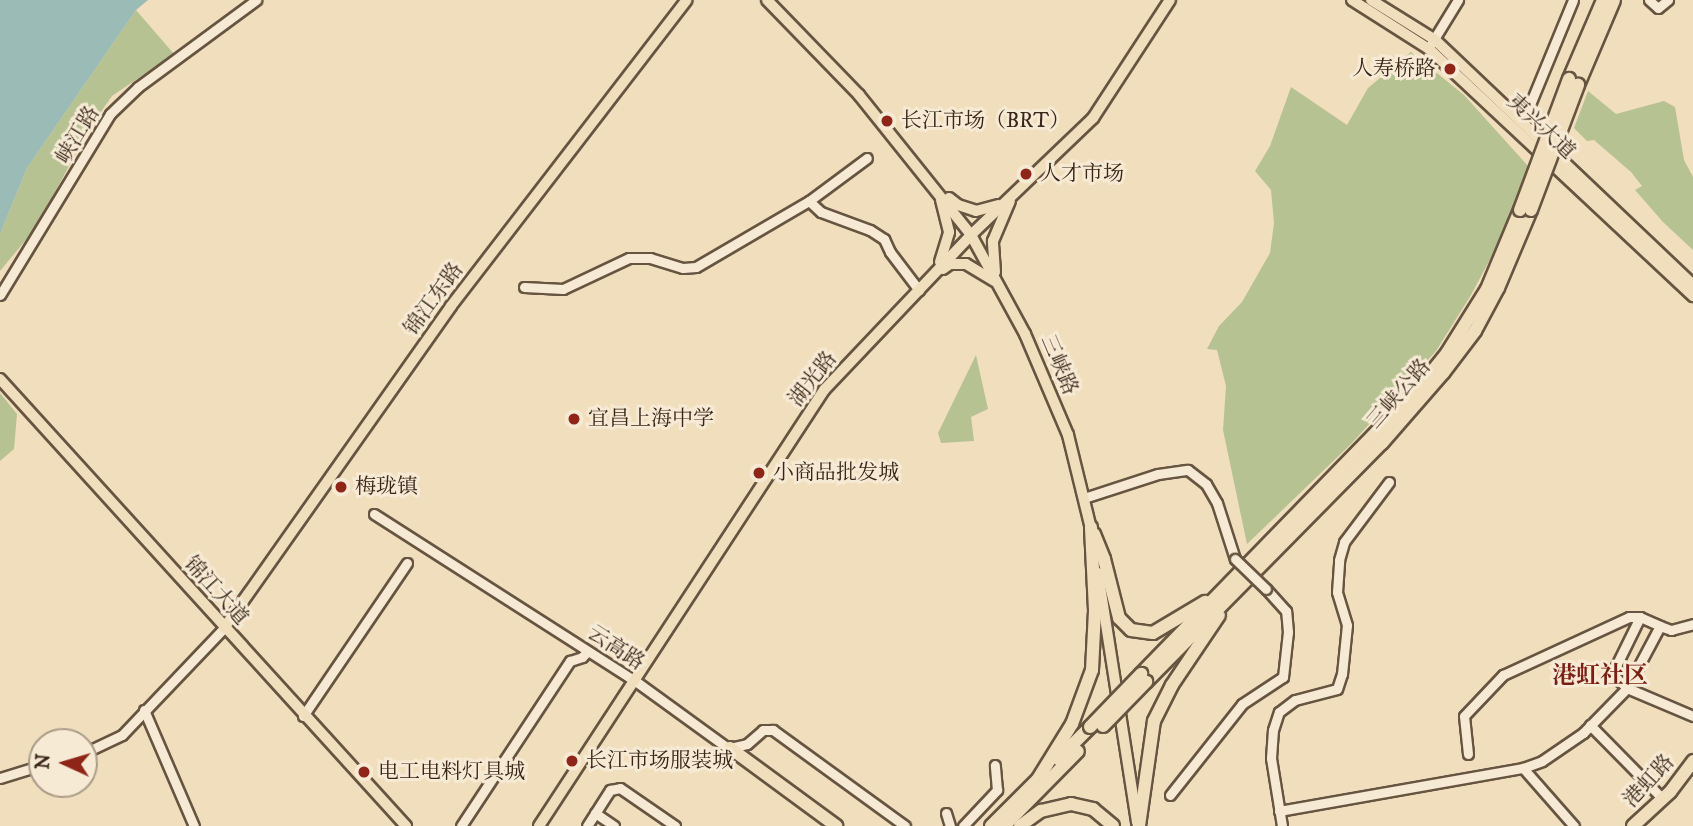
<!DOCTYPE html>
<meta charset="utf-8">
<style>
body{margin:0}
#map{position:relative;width:1693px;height:826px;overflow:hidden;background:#f1debd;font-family:"IM FELL DW Pica","Noto Serif SC",serif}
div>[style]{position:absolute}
.green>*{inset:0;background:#b7c293}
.water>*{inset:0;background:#9bbbb6}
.roads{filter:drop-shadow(2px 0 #675441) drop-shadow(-2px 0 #675441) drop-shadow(0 2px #675441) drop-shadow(0 -2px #675441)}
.minor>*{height:9px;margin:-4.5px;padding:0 4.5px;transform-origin:4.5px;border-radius:4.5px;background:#f6ead4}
.major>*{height:10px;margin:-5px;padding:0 5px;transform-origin:5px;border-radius:5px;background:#f1debd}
.highway>*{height:12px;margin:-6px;padding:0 6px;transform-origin:6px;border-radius:6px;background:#f1debd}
.bridges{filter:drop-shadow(2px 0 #675441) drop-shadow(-2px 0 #675441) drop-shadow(0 2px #675441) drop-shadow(0 -2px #675441)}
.minor-bridge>*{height:9px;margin:-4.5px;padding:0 4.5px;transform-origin:4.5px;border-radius:4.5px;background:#f6ead4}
.highway-bridge>*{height:12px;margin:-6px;padding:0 6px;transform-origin:6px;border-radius:6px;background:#f1debd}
.dots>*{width:19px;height:19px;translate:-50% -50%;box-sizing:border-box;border:4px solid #f6ead4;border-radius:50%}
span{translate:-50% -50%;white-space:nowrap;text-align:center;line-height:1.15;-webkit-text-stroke:6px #f6ead4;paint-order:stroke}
.poi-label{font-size:21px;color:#392618}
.right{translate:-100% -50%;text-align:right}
.left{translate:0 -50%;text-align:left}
.street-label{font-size:21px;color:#392618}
.quarter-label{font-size:24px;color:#7a1f14;font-weight:700}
.north{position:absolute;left:28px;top:728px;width:70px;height:70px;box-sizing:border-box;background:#f6ead4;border:2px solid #aa9c89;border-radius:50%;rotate:274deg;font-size:19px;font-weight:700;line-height:28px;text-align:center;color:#392618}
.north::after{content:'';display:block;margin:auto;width:24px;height:32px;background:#8f2418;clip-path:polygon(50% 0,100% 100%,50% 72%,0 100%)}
</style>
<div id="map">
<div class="green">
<div style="clip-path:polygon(136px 10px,174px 54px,112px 96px,89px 129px,35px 229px,0 271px,0 234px,27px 168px)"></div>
<div style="clip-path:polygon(1411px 52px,1464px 95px,1528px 166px,1502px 237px,1471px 295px,1436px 351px,1351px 444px,1247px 544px,1223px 430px,1226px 386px,1217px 350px,1207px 349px,1219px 326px,1242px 302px,1270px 253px,1274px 223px,1271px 190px,1255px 171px,1270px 146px,1291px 87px,1347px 125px,1368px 88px)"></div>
<div style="clip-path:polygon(1588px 91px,1616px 114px,1664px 101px,1675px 107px,1684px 160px,1693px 177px,1693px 250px,1663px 222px,1635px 190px,1642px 186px,1631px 172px,1594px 140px,1587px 141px,1574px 128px)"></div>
<div style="clip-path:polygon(976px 355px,988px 409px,971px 417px,974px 441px,941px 443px,938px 433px)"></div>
<div style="clip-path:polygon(0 393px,17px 414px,14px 449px,0 461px)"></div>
</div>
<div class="water">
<div style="clip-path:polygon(0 0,148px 0,136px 10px,27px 168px,0 234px)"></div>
</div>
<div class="roads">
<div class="minor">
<div style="left:1649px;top:0;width:12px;rotate:42deg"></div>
<div style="left:1658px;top:8px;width:13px;rotate:-39deg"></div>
<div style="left:1431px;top:44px;width:52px;rotate:-58.5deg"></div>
<div style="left:1518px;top:119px;width:21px;rotate:-53deg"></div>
<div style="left:1531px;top:102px;width:110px;rotate:-67.6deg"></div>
<div style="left:809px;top:201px;width:16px;rotate:43deg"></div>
<div style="left:821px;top:212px;width:52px;rotate:20.2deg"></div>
<div style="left:870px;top:230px;width:17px;rotate:33deg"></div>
<div style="left:884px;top:239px;width:14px;rotate:65deg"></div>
<div style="left:890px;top:252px;width:48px;rotate:52.7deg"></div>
<div style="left:524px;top:287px;width:39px;rotate:3deg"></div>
<div style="left:563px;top:289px;width:73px;rotate:-25.2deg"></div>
<div style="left:629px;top:258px;width:21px"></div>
<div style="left:650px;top:258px;width:34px;rotate:17deg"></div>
<div style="left:683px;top:268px;width:13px;rotate:-4deg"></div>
<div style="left:696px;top:267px;width:131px;rotate:-30.3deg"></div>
<div style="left:809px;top:201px;width:72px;rotate:-36.6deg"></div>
<div style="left:0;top:295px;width:212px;rotate:-58.7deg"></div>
<div style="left:110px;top:114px;width:39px;rotate:-44deg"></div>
<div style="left:138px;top:87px;width:147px;rotate:-36.4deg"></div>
<div style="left:1084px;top:498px;width:78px;rotate:-18deg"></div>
<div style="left:1158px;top:474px;width:30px;rotate:-8deg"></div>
<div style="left:1188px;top:470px;width:23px;rotate:38deg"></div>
<div style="left:1206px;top:484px;width:22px;rotate:60deg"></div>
<div style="left:1217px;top:503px;width:59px;rotate:72.2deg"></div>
<div style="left:374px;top:514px;width:308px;rotate:32.6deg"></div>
<div style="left:634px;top:680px;width:122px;rotate:36deg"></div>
<div style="left:1640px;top:617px;width:64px;rotate:116.2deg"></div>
<div style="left:1612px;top:674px;width:21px;rotate:43deg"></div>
<div style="left:1627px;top:688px;width:72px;rotate:23deg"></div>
<div style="left:144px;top:710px;width:126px;rotate:66.7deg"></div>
<div style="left:303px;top:716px;width:185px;rotate:-55.8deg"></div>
<div style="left:1590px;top:725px;width:104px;rotate:45.4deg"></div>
<div style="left:730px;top:748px;width:17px;rotate:-13deg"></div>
<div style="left:747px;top:744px;width:21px;rotate:-41deg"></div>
<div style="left:763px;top:730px;width:10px"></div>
<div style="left:773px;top:730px;width:163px;rotate:36deg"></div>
<div style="left:84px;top:753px;width:42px;rotate:-25.3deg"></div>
<div style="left:122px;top:735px;width:148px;rotate:-46.4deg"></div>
<div style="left:1468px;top:754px;width:38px;rotate:-96deg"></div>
<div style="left:1464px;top:716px;width:57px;rotate:-46.4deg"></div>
<div style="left:1503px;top:675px;width:139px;rotate:-24.7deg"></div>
<div style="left:1629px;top:617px;width:11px"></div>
<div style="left:1640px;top:617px;width:22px;rotate:24deg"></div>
<div style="left:1523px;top:768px;width:77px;rotate:48.7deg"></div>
<div style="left:0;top:778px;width:44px;rotate:-17.2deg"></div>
<div style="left:1170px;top:795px;width:116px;rotate:-51.6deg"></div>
<div style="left:1242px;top:704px;width:49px;rotate:-33.4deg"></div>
<div style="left:1283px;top:677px;width:45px;rotate:-83.7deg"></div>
<div style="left:1288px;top:632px;width:21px;rotate:-95deg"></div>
<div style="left:1286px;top:611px;width:30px;rotate:-132deg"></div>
<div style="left:1279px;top:811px;width:248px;rotate:-10deg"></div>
<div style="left:1523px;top:768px;width:20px;rotate:-20deg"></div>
<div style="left:1542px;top:761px;width:50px;rotate:-34.3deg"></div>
<div style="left:1583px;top:733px;width:63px;rotate:-45.6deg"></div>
<div style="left:1627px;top:688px;width:70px;rotate:-62deg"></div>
<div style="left:1660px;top:626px;width:12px;rotate:20deg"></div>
<div style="left:1671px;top:630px;width:23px;rotate:-15deg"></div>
<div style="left:595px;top:813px;width:23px;rotate:34deg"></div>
<div style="left:946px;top:813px;width:14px;rotate:73deg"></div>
<div style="left:461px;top:826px;width:198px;rotate:-56.6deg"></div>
<div style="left:570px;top:661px;width:13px;rotate:-18deg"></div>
<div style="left:582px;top:657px;width:8px;rotate:-45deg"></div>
<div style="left:587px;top:826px;width:43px;rotate:-57.4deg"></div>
<div style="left:610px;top:790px;width:10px;rotate:-11deg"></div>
<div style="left:620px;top:788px;width:67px;rotate:34.6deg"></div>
<div style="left:963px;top:826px;width:50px;rotate:-46.6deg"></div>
<div style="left:997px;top:790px;width:25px;rotate:-95deg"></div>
<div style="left:1282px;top:826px;width:69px;rotate:-99.2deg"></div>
<div style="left:1271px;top:758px;width:28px;rotate:-86deg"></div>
<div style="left:1273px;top:730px;width:19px;rotate:-72deg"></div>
<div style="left:1279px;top:712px;width:20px;rotate:-37deg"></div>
<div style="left:1295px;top:700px;width:43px;rotate:-14.7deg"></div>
<div style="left:1337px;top:689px;width:16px;rotate:-72deg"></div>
<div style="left:1342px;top:674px;width:49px;rotate:-84.2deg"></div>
<div style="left:1347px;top:625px;width:34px;rotate:-107deg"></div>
<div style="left:1337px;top:592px;width:32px;rotate:-86deg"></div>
<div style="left:1339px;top:560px;width:19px;rotate:-74deg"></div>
<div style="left:1344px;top:542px;width:75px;rotate:-53.1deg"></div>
</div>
<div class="major">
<div style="left:767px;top:0;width:132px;rotate:45.9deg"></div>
<div style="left:859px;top:95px;width:179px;rotate:51.3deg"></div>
<div style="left:971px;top:235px;width:113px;rotate:61.4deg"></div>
<div style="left:1025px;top:334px;width:110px;rotate:66.9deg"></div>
<div style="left:1068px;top:435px;width:101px;rotate:76.2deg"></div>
<div style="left:1352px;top:0;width:91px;rotate:32.5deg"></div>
<div style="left:1429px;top:49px;width:362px;rotate:43.1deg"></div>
<div style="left:1371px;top:0;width:74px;rotate:31.8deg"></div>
<div style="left:1434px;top:39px;width:357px;rotate:43.5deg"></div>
<div style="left:949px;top:198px;width:11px;rotate:38deg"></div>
<div style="left:958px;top:205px;width:19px;rotate:18deg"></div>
<div style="left:976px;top:211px;width:23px;rotate:-15deg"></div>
<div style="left:940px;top:262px;width:31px;rotate:-73deg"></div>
<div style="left:949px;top:232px;width:33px;rotate:-104deg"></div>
<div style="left:943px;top:269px;width:9px;rotate:-36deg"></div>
<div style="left:950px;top:264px;width:16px"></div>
<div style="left:966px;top:264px;width:33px;rotate:31deg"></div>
<div style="left:995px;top:272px;width:31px;rotate:-94deg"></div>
<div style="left:993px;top:241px;width:43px;rotate:-67deg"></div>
<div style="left:0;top:379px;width:604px;rotate:47.75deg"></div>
<div style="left:1098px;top:573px;width:253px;rotate:81.1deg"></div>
<div style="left:224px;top:628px;width:394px;rotate:-54.8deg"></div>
<div style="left:451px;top:306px;width:386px;rotate:-52.4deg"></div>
<div style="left:539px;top:826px;width:521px;rotate:-56.83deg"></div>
<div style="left:824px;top:390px;width:214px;rotate:-46.5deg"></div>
<div style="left:971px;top:235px;width:169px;rotate:-43.8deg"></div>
<div style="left:1093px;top:118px;width:141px;rotate:-56.9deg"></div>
</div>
<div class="highway">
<div style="left:1569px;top:79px;width:86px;rotate:-66.7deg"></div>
<div style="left:1578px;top:85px;width:92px;rotate:-67deg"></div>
<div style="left:1094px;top:534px;width:27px;rotate:68deg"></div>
<div style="left:1104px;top:559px;width:61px;rotate:75.7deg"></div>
<div style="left:1119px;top:618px;width:17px;rotate:45deg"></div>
<div style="left:1131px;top:630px;width:22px;rotate:8deg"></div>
<div style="left:1153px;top:633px;width:61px;rotate:-30.8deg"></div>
<div style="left:1141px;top:674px;width:397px;rotate:-45.8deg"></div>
<div style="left:1418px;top:389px;width:46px;rotate:-51.1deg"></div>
<div style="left:1447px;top:353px;width:75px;rotate:-58deg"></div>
<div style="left:1487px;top:289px;width:86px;rotate:-67.3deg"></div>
<div style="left:1146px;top:682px;width:336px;rotate:-45.4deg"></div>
<div style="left:1382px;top:443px;width:93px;rotate:-48.9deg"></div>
<div style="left:1443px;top:373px;width:53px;rotate:-52.7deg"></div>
<div style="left:1475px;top:331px;width:49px;rotate:-61.9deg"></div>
<div style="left:1498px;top:288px;width:85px;rotate:-67.1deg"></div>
<div style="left:730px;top:748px;width:132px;rotate:36.3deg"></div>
<div style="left:1058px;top:759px;width:45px;rotate:-45deg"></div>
<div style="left:1038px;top:779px;width:65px;rotate:-58.3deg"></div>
<div style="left:1072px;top:724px;width:58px;rotate:-69.7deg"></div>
<div style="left:1092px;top:670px;width:60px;rotate:-87.1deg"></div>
<div style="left:1095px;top:610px;width:83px;rotate:-92.8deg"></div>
<div style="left:991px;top:826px;width:74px;rotate:-45deg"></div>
<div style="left:1004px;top:826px;width:105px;rotate:-45.4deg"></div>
<div style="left:1020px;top:826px;width:26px;rotate:-36deg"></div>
<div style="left:1041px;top:811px;width:31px;rotate:-13deg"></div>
<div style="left:1071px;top:804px;width:23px;rotate:13deg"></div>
<div style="left:1093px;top:809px;width:26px;rotate:40deg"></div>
<div style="left:1139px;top:826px;width:106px;rotate:-81.9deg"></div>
<div style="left:1154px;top:721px;width:40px;rotate:-63.4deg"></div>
<div style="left:1172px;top:685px;width:84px;rotate:-56.1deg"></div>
<div style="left:1633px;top:826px;width:50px;rotate:-42.6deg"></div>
<div style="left:1670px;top:792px;width:39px;rotate:-53deg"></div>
</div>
</div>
<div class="bridges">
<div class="minor-bridge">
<div style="left:1235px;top:559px;width:43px;rotate:44.1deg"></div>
</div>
<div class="highway-bridge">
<div style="left:1520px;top:210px;width:140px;rotate:-69.5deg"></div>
<div style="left:1531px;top:210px;width:134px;rotate:-69.4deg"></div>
<div style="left:1103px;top:726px;width:62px;rotate:-45.7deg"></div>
<div style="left:1090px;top:727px;width:74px;rotate:-46.1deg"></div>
</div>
</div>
<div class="dots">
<div style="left:1450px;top:69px;background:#8f2418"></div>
<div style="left:887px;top:121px;background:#8f2418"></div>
<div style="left:1026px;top:174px;background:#8f2418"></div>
<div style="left:574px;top:419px;background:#8f2418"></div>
<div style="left:759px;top:473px;background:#8f2418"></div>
<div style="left:341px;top:487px;background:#8f2418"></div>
<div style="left:572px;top:761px;background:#8f2418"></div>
<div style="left:364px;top:772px;background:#8f2418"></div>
</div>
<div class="poi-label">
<span class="right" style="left:1436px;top:69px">人寿桥路</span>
<span class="left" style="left:901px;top:121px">长江市场（BRT）</span>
<span class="left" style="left:1040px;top:174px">人才市场</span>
<span class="left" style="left:588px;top:419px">宜昌上海中学</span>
<span class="left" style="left:773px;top:473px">小商品批发城</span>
<span class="left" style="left:355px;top:487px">梅珑镇</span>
<span class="left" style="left:586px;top:761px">长江市场服装城</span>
<span class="left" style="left:378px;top:772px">电工电料灯具城</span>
</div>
<div class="street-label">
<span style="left:1541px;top:127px;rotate:43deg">夷兴大道</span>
<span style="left:78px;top:135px;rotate:-59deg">峡江路</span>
<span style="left:434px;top:299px;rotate:-54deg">锦江东路</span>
<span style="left:1059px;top:365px;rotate:67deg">三峡路</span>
<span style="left:813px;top:379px;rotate:-52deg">湖光路</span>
<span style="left:1399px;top:394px;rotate:-49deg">三峡公路</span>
<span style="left:216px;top:591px;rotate:48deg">锦江大道</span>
<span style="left:616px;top:648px;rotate:33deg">云高路</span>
<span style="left:1649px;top:781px;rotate:-47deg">港虹路</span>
</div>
<div class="quarter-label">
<span style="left:1600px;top:677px">港虹社区</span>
</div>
<div class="north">N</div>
</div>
